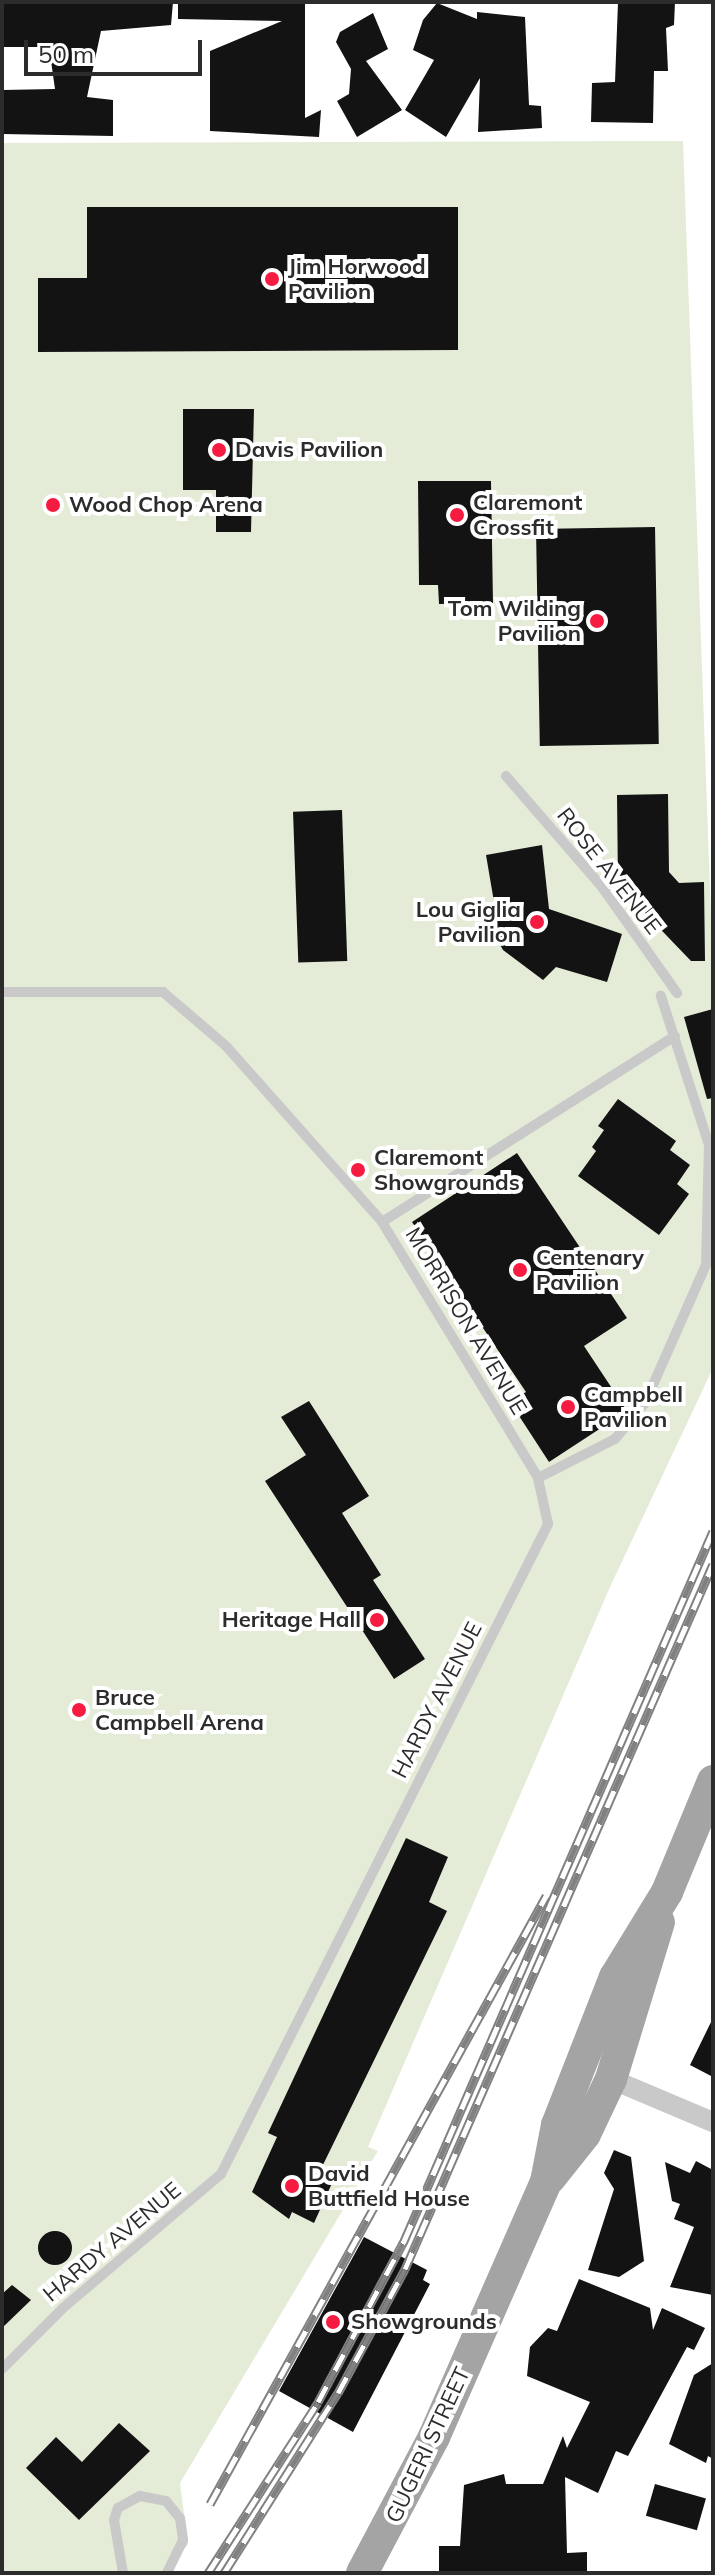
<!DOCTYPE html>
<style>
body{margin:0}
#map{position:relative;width:715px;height:2575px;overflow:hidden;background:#fff;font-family:Mulish,sans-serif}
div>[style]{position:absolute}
.green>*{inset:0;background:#e4ecd8}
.building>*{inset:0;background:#131313;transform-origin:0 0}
.round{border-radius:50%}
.service>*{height:10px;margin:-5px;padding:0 5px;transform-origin:5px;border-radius:5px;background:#c9c9c9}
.minor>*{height:20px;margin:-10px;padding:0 10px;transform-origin:10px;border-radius:10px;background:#c9c9c9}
.primary>*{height:32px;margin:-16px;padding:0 16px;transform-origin:16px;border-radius:16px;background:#a4a4a4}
.rail>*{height:9px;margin-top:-4.5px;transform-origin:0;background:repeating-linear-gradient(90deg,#fff 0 18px,#818181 0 36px);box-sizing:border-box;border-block:2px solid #818181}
.dots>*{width:22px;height:22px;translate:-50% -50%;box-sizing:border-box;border:4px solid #fff;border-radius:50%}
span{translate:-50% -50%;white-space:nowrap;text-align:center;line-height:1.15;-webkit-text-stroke:8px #fff;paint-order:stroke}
.poi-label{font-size:22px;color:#2c2c2c;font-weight:700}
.left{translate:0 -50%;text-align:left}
.right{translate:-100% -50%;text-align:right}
.street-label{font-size:22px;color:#2c2c2c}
.frame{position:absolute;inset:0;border:4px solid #2c2c2c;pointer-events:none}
.scale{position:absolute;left:24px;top:40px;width:178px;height:36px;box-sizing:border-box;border:4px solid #2c2c2c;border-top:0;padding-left:10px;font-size:24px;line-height:28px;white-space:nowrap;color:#2c2c2c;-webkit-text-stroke:6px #fff;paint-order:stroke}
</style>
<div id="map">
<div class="green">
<div style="clip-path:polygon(683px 141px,713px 972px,713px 1368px,610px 1587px,368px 2147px,378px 2151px,180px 2483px,188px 2545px,161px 2573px,2px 2573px,2px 143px)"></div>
</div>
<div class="building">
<div style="clip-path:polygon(2px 2px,173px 2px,171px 25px,101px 31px,87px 97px,113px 100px,113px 136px,2px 134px,2px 90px,55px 89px,49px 47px,2px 47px)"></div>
<div style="clip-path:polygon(178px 2px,305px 2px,305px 118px,321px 110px,319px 137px,210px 131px,210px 51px,282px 21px,178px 19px)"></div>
<div style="clip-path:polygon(618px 2px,675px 2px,674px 25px,666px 28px,668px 71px,654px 71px,653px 123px,591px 122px,592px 83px,615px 82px)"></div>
<div style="clip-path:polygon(437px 3px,477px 19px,477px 12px,525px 17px,529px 105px,541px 106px,542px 128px,478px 132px,480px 78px,446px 137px,405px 110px,434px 60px,413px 50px,423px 20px)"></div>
<div style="clip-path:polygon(373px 13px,388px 49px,366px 61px,402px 110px,357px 137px,337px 101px,349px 94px,351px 69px,336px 42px,340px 32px)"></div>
<div style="clip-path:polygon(87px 207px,458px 207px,458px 350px,38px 352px,38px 278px,87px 278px)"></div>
<div style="clip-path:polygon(183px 409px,254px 409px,251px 532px,216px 532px,216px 490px,183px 490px)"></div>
<div style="clip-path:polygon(418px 481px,491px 481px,493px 603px,439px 604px,438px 585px,419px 585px)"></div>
<div style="left:655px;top:527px;width:217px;height:119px;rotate:89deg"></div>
<div style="clip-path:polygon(668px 794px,669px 872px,679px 883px,704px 882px,705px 961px,691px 961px,618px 885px,617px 795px)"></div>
<div style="left:342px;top:810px;width:151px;height:49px;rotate:88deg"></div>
<div style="clip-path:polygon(542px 845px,549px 909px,622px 934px,607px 982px,556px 967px,543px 980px,503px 950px,480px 910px,494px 902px,486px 855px)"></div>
<div style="clip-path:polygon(713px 1009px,713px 1098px,707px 1099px,684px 1017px)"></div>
<div style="clip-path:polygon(618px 1099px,676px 1141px,670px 1150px,690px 1165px,677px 1184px,689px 1194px,659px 1235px,578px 1176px,596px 1151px,592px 1147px,604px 1130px,598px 1126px)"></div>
<div style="clip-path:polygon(517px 1153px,627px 1318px,584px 1346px,627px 1411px,549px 1462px,510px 1402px,526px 1392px,412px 1222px)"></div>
<div style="clip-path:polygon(309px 1401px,369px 1496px,342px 1513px,381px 1575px,373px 1580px,425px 1659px,394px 1679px,265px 1481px,306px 1455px,281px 1417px)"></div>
<div style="clip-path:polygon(406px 1838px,448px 1857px,429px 1902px,447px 1911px,319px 2173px,333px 2181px,314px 2223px,292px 2212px,289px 2219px,252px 2192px,277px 2137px,268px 2133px)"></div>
<div style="clip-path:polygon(713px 2018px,713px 2077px,690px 2065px)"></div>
<div style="clip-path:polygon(614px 2150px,631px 2157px,644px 2261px,619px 2277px,588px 2270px,614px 2189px,604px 2173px)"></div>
<div style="clip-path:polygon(696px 2161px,713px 2170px,713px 2295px,670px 2287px,694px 2227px,674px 2219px,680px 2204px,672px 2201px,665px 2162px,690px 2173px)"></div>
<div class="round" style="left:38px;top:2231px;width:34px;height:34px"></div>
<div style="clip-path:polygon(364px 2237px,427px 2270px,423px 2280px,430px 2284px,353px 2432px,279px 2391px)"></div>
<div style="clip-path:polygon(579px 2279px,650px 2308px,653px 2330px,662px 2308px,705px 2328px,694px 2350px,687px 2347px,628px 2456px,616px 2451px,598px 2493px,565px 2477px,567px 2553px,587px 2552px,587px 2573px,439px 2573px,439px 2546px,460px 2546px,464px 2485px,504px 2474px,506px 2484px,543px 2484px,563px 2436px,567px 2448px,590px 2402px,527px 2376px,530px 2347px,548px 2328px,557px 2331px)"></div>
<div style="clip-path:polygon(12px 2285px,31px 2300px,2px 2328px,2px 2294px)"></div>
<div style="clip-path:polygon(713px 2363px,713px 2459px,708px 2456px,706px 2463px,669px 2444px,694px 2375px)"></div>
<div style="clip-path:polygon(119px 2423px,150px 2451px,79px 2520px,26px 2468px,56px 2437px,82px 2462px)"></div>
<div style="left:655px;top:2484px;width:53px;height:33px;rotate:16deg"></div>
</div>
<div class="service">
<div style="left:506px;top:776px;width:147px;rotate:49.1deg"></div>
<div style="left:602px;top:887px;width:130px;rotate:54.7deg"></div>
<div style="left:2px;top:992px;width:161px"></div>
<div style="left:163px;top:992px;width:83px;rotate:40.6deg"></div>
<div style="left:226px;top:1046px;width:235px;rotate:48.4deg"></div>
<div style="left:382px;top:1222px;width:300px;rotate:58.6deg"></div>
<div style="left:382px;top:1222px;width:347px;rotate:-32.4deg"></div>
<div style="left:2px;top:2369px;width:86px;rotate:-45deg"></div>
<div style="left:63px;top:2308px;width:207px;rotate:-40.3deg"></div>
<div style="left:221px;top:2174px;width:728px;rotate:-63.29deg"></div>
<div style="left:548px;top:1524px;width:47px;rotate:-102.3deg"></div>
<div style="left:538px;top:1478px;width:86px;rotate:-26.9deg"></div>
<div style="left:615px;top:1439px;width:47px;rotate:-50.2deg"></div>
<div style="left:645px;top:1403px;width:151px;rotate:-66.2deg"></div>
<div style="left:706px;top:1265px;width:120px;rotate:-88.6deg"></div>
<div style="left:709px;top:1145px;width:157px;rotate:-107.9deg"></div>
<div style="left:123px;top:2573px;width:54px;rotate:-99.6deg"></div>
<div style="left:114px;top:2520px;width:13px;rotate:-72deg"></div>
<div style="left:118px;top:2508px;width:25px;rotate:-29deg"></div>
<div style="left:140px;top:2496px;width:26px;rotate:11deg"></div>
<div style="left:166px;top:2501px;width:22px;rotate:51deg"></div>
<div style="left:180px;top:2518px;width:22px;rotate:82deg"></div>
<div style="left:183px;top:2540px;width:37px;rotate:116deg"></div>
</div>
<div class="minor">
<div style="left:611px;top:2079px;width:111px;rotate:22.9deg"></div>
</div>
<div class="primary">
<div style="left:550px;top:2178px;width:56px;rotate:-51.5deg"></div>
<div style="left:585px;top:2134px;width:61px;rotate:-64.7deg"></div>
<div style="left:611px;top:2079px;width:164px;rotate:-73deg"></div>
<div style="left:362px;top:2573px;width:154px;rotate:-62.1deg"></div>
<div style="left:434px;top:2437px;width:279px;rotate:-66.3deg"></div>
<div style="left:546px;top:2182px;width:58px;rotate:-79.1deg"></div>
<div style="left:557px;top:2125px;width:159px;rotate:-68.6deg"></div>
<div style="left:615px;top:1977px;width:100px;rotate:-58.5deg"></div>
<div style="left:667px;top:1892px;width:120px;rotate:-67.5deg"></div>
</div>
<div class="rail">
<div style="left:210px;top:2504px;width:695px;rotate:-61.07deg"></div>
<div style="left:208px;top:2573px;width:203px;rotate:-57.2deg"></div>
<div style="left:318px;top:2402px;width:183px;rotate:-61.9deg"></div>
<div style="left:404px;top:2241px;width:774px;rotate:-66.48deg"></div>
<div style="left:224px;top:2573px;width:213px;rotate:-57.7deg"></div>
<div style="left:338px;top:2393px;width:141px;rotate:-61.6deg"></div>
<div style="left:405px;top:2269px;width:769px;rotate:-66.4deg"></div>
</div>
<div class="dots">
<div style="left:272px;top:279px;background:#f61b40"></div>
<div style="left:219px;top:450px;background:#f61b40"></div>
<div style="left:53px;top:505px;background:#f61b40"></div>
<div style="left:457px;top:515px;background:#f61b40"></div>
<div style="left:597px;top:621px;background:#f61b40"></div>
<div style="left:537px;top:922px;background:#f61b40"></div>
<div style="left:358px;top:1170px;background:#f61b40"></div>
<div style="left:520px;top:1270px;background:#f61b40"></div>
<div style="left:568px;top:1407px;background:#f61b40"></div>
<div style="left:377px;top:1620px;background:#f61b40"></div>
<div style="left:79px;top:1710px;background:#f61b40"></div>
<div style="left:292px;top:2186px;background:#f61b40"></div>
<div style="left:333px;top:2322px;background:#f61b40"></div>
</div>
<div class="poi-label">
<span class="left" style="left:288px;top:279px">Jim Horwood<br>Pavilion</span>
<span class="left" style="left:235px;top:450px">Davis Pavilion</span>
<span class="left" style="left:473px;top:515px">Claremont<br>Crossfit</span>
<span class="left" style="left:69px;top:505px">Wood Chop Arena</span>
<span class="right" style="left:581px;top:621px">Tom Wilding<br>Pavilion</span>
<span class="right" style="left:521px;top:922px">Lou Giglia<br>Pavilion</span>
<span class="left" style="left:374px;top:1170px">Claremont<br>Showgrounds</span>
<span class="left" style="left:536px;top:1270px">Centenary<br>Pavilion</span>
<span class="left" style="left:584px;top:1407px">Campbell<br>Pavilion</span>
<span class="right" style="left:361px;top:1620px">Heritage Hall</span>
<span class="left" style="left:95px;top:1710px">Bruce<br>Campbell Arena</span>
<span class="left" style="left:308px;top:2186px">David<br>Buttfield House</span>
<span class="left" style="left:351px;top:2322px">Showgrounds</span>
</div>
<div class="street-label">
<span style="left:609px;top:871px;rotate:52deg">ROSE AVENUE</span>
<span style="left:466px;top:1321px;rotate:59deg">MORRISON AVENUE</span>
<span style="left:437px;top:1700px;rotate:-63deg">HARDY AVENUE</span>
<span style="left:112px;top:2242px;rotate:-40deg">HARDY AVENUE</span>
<span style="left:428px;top:2445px;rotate:-65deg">GUGERI STREET</span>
</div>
<div class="frame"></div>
<div class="scale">50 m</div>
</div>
